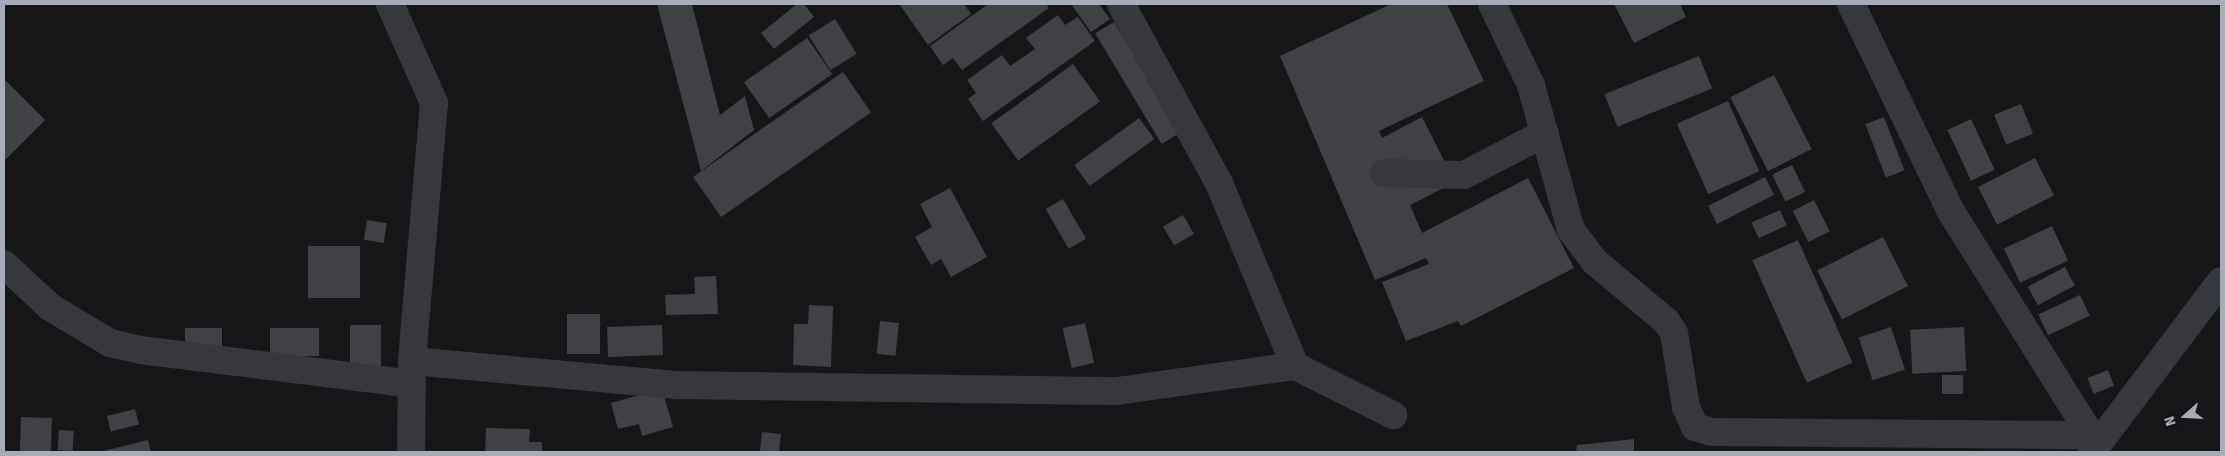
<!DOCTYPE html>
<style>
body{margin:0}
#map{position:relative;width:2225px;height:456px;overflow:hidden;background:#161618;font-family:"Fira Sans",sans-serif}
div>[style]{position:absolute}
.building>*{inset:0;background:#404145;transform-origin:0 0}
.street>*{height:28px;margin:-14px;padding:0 14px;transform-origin:14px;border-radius:14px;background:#36383d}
span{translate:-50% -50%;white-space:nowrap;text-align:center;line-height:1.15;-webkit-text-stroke:5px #111113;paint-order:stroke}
.frame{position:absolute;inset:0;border:5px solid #a6adb9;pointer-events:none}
.north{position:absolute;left:2160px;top:391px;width:50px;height:50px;-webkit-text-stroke:4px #111113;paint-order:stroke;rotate:251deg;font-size:14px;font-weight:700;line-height:20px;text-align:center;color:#a6adb9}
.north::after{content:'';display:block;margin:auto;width:18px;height:22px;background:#a6adb9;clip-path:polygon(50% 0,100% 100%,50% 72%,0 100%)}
</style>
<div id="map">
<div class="building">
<div style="clip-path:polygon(657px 4px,692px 4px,720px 115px,745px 96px,754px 130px,701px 171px)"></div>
<div style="clip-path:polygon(797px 4px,804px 4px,814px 17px,774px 49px,761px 33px)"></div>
<div style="clip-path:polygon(964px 4px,971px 14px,928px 45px,900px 5px)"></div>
<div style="clip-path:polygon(988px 4px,1046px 4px,1049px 8px,962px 70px,953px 58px,943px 65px,930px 46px)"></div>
<div style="clip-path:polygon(1071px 4px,1099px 4px,1110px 19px,1091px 32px)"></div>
<div style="clip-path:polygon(1391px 4px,1447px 4px,1484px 81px,1379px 131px,1382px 138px,1422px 117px,1455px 182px,1410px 205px,1422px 233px,1528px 178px,1574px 268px,1461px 326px,1458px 321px,1406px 341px,1382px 282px,1429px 264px,1426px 258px,1375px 280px,1280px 56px)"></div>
<div style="clip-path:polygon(1614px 4px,1680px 4px,1686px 17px,1634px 43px)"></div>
<div style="clip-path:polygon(1058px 15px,1065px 25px,1078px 17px,1095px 41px,983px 121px,968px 99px,976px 93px,967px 80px,1002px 55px,1010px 66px,1035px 49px,1026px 38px)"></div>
<div style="left:835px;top:19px;width:41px;height:31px;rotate:58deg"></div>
<div style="left:1114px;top:22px;width:129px;height:22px;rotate:59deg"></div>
<div style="left:807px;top:38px;width:44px;height:77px;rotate:55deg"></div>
<div style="left:1699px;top:56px;width:35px;height:102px;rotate:68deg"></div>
<div style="left:1073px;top:64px;width:46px;height:101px;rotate:54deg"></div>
<div style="left:843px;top:72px;width:49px;height:183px;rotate:55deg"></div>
<div style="left:1774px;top:75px;width:83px;height:49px;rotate:63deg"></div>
<div style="clip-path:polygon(4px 79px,45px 120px,4px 161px)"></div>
<div style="left:1728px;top:101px;width:77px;height:56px;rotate:66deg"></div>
<div style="left:2021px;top:104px;width:32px;height:29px;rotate:68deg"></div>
<div style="left:1884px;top:117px;width:57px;height:20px;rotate:69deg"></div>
<div style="left:1139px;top:118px;width:26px;height:80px;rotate:54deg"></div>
<div style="left:1971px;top:119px;width:56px;height:26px;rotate:65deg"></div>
<div style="left:2035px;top:158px;width:42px;height:64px;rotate:63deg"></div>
<div style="left:1792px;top:165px;width:30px;height:22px;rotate:64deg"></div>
<div style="left:1765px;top:177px;width:20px;height:64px;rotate:63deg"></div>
<div style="clip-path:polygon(950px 188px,987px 257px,951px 277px,941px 259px,931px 265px,915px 237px,932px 227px,920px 204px)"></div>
<div style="left:1063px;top:199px;width:46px;height:20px;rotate:60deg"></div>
<div style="left:1814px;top:200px;width:35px;height:24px;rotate:63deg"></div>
<div style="left:1780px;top:210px;width:17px;height:31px;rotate:66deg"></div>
<div style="left:1183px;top:215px;width:22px;height:23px;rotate:60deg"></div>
<div style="left:367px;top:220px;width:20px;height:20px;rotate:9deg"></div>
<div style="left:2052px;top:226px;width:38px;height:53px;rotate:65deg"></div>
<div style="left:1883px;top:237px;width:55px;height:74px;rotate:63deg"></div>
<div style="left:1798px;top:240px;width:134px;height:50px;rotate:66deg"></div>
<div style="left:308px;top:246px;width:52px;height:52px"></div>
<div style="left:2065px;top:267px;width:21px;height:42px;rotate:62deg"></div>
<div style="clip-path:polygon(716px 276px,718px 314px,666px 315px,665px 295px,695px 294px,694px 277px)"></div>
<div style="left:2080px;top:295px;width:23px;height:46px;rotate:65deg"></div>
<div style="clip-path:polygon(809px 305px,833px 306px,831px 367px,793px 365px,794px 324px,808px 324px)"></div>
<div style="left:567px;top:314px;width:33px;height:40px"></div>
<div style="left:880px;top:321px;width:19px;height:33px;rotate:6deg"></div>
<div style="left:1085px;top:323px;width:41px;height:23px;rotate:77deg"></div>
<div style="left:350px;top:325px;width:31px;height:45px"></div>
<div style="left:662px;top:325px;width:30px;height:55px;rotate:88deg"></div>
<div style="left:1891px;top:327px;width:45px;height:34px;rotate:72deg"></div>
<div style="left:1964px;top:327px;width:44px;height:54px;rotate:87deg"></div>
<div style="left:185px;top:328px;width:37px;height:22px"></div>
<div style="left:270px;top:328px;width:49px;height:28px"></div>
<div style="left:2108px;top:370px;width:17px;height:22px;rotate:69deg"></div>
<div style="left:1942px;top:375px;width:21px;height:19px"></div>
<div style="clip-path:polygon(662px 389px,673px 427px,642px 436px,639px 424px,618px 429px,611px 403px)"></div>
<div style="left:135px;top:409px;width:16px;height:29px;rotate:76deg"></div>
<div style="left:21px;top:417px;width:31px;height:35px;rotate:2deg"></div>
<div style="clip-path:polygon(486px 428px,530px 429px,529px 442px,542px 442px,542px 452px,485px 452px)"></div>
<div style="left:59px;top:430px;width:15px;height:20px;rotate:4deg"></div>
<div style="left:762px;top:432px;width:19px;height:20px;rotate:6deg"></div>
<div style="clip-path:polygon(1634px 439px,1634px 452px,1576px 452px,1577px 445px)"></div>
<div style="clip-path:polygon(148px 440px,151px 452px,99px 452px)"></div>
</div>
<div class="street">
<div style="left:390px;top:4px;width:108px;rotate:66deg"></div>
<div style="left:434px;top:103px;width:259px;rotate:94.9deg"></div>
<div style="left:412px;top:361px;width:91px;rotate:90.6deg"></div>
<div style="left:1121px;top:4px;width:204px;rotate:61.3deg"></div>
<div style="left:1219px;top:183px;width:198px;rotate:67.4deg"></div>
<div style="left:1492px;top:4px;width:90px;rotate:64.3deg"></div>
<div style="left:1531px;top:85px;width:150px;rotate:74.6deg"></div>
<div style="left:1571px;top:230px;width:39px;rotate:53deg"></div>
<div style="left:1594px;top:261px;width:94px;rotate:39.8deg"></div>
<div style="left:1666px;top:321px;width:14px;rotate:56deg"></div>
<div style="left:1674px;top:333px;width:75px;rotate:80.8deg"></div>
<div style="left:1686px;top:407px;width:22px;rotate:66deg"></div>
<div style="left:1695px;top:427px;width:18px;rotate:16deg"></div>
<div style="left:1712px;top:432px;width:376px;rotate:0.5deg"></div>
<div style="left:1851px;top:4px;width:229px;rotate:64.3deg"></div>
<div style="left:1950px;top:210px;width:277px;rotate:58deg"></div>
<div style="left:1384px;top:173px;width:80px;rotate:1.4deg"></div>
<div style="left:1464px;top:175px;width:91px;rotate:-27.4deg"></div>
<div style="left:4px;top:264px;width:63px;rotate:43.1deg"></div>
<div style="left:50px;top:307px;width:70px;rotate:31deg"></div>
<div style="left:110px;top:343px;width:31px;rotate:13deg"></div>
<div style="left:140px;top:350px;width:274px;rotate:7.1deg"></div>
<div style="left:412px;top:361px;width:265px;rotate:5.2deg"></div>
<div style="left:676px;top:385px;width:441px;rotate:0.8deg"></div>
<div style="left:1117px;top:391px;width:180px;rotate:-8deg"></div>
<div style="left:1295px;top:366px;width:110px;rotate:26.6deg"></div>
<div style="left:2092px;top:452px;width:214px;rotate:-53deg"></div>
</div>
<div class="frame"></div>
<div class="north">N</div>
</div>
